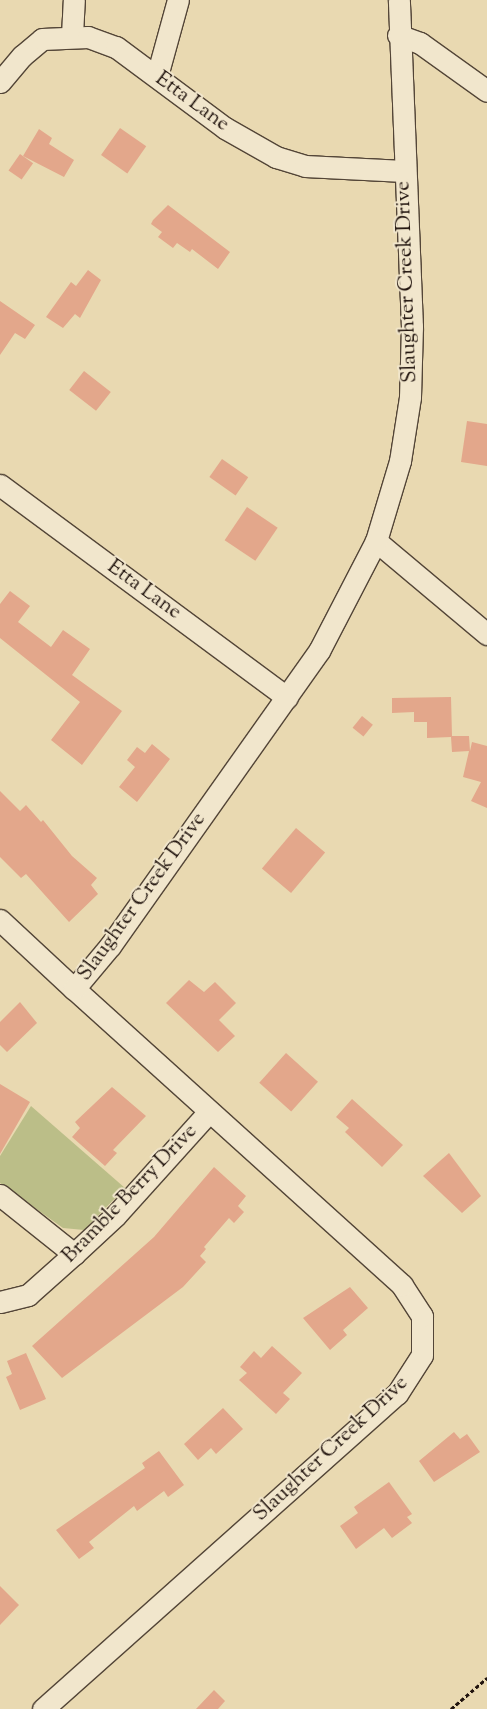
<!DOCTYPE html>
<style>
body{margin:0}
#map{position:relative;width:487px;height:1709px;overflow:hidden;background:#e9d9b1;font-family:"Sorts Mill Goudy",serif}
div>[style]{position:absolute}
.green>*{inset:0;background:#bbbe88}
.building>*{inset:0;background:#e3a78b;transform-origin:0 0}
.path>*{height:3px;margin-top:-1.5px;transform-origin:0;background:repeating-linear-gradient(90deg,#21140e 0 4px,transparent 0 6.5px)}
.roads{filter:drop-shadow(1px 0 #534537) drop-shadow(-1px 0 #534537) drop-shadow(0 1px #534537) drop-shadow(0 -1px #534537)}
.minor>*{height:21px;margin:-10.5px;padding:0 10.5px;transform-origin:10.5px;border-radius:10.5px;background:#f1e6cc}
span{translate:-50% -50%;white-space:nowrap;text-align:center;line-height:1.15;-webkit-text-stroke:4px #f1e6cc;paint-order:stroke}
.street-label{font-size:21px;color:#21140e}
</style>
<div id="map">
<div class="green">
<div style="clip-path:polygon(31px 1106px,125px 1188px,84px 1230px,63px 1228px,0 1183px,0 1156px)"></div>
</div>
<div class="building">
<div style="left:120px;top:128px;width:32px;height:33px;rotate:35deg"></div>
<div style="clip-path:polygon(39px 129px,52px 138px,49px 144px,74px 160px,64px 177px,23px 156px)"></div>
<div style="left:20px;top:154px;width:16px;height:20px;rotate:35deg"></div>
<div style="clip-path:polygon(168px 205px,230px 252px,218px 269px,192px 249px,190px 252px,177px 243px,173px 248px,158px 237px,162px 232px,151px 224px,153px 220px)"></div>
<div style="clip-path:polygon(88px 270px,101px 280px,80px 318px,75px 314px,63px 328px,46px 317px,71px 282px,76px 286px)"></div>
<div style="clip-path:polygon(0 301px,35px 325px,25px 339px,15px 333px,0 355px)"></div>
<div style="left:84px;top:371px;width:34px;height:24px;rotate:38deg"></div>
<div style="clip-path:polygon(467px 421px,487px 424px,487px 466px,461px 462px)"></div>
<div style="left:222px;top:459px;width:32px;height:22px;rotate:35deg"></div>
<div style="left:247px;top:507px;width:37px;height:40px;rotate:34deg"></div>
<div style="clip-path:polygon(10px 591px,30px 606px,18px 622px,51px 647px,63px 630px,90px 649px,72px 675px,122px 711px,82px 765px,51px 740px,80px 702px,0 638px,0 604px)"></div>
<div style="clip-path:polygon(451px 697px,452px 736px,469px 736px,470px 751px,472px 742px,487px 746px,487px 808px,471px 801px,481px 782px,463px 777px,469px 751px,452px 752px,451px 737px,427px 738px,427px 722px,414px 722px,414px 712px,392px 713px,392px 698px)"></div>
<div style="left:362px;top:716px;width:14px;height:15px;rotate:39deg"></div>
<div style="clip-path:polygon(152px 744px,170px 759px,137px 802px,119px 787px,135px 767px,127px 760px,137px 747px,145px 753px)"></div>
<div style="clip-path:polygon(0 791px,20px 811px,26px 805px,41px 822px,43px 820px,72px 856px,97px 878px,91px 885px,98px 894px,69px 922px,26px 874px,21px 878px,0 857px)"></div>
<div style="left:296px;top:828px;width:38px;height:53px;rotate:40deg"></div>
<div style="clip-path:polygon(189px 980px,204px 992px,215px 982px,236px 1003px,219px 1020px,235px 1036px,218px 1052px,166px 1003px)"></div>
<div style="clip-path:polygon(20px 1002px,37px 1023px,7px 1052px,0 1045px,0 1022px)"></div>
<div style="left:286px;top:1053px;width:43px;height:40px;rotate:42deg"></div>
<div style="clip-path:polygon(0 1084px,30px 1102px,0 1154px)"></div>
<div style="clip-path:polygon(112px 1087px,146px 1116px,113px 1150px,117px 1153px,105px 1166px,72px 1137px,80px 1128px,75px 1122px)"></div>
<div style="clip-path:polygon(352px 1099px,403px 1145px,382px 1167px,345px 1132px,349px 1128px,336px 1117px)"></div>
<div style="clip-path:polygon(449px 1153px,481px 1196px,462px 1213px,423px 1176px)"></div>
<div style="clip-path:polygon(214px 1167px,246px 1196px,238px 1206px,244px 1212px,234px 1223px,229px 1218px,204px 1247px,206px 1249px,200px 1256px,206px 1262px,183px 1287px,62px 1378px,32px 1346px,154px 1237px)"></div>
<div style="clip-path:polygon(350px 1287px,368px 1308px,343px 1330px,347px 1335px,330px 1350px,303px 1318px)"></div>
<div style="clip-path:polygon(272px 1346px,302px 1373px,283px 1393px,290px 1399px,276px 1414px,239px 1380px,247px 1373px,240px 1367px,254px 1351px,261px 1358px)"></div>
<div style="clip-path:polygon(26px 1353px,46px 1399px,20px 1410px,6px 1377px,12px 1374px,7px 1361px)"></div>
<div style="clip-path:polygon(223px 1408px,243px 1429px,216px 1454px,211px 1448px,198px 1460px,184px 1444px)"></div>
<div style="clip-path:polygon(454px 1432px,460px 1439px,467px 1434px,480px 1452px,434px 1482px,419px 1461px)"></div>
<div style="clip-path:polygon(159px 1451px,184px 1485px,168px 1497px,164px 1491px,137px 1511px,134px 1506px,89px 1542px,94px 1548px,79px 1559px,56px 1530px,145px 1468px,142px 1463px)"></div>
<div style="clip-path:polygon(389px 1482px,412px 1514px,407px 1517px,412px 1523px,392px 1538px,384px 1528px,356px 1549px,340px 1526px,358px 1513px,354px 1507px)"></div>
<div style="clip-path:polygon(0 1586px,19px 1605px,0 1625px)"></div>
<div style="clip-path:polygon(214px 1690px,225px 1701px,218px 1709px,196px 1709px)"></div>
</div>
<div class="path">
<div style="left:451px;top:1709px;width:48px;rotate:-40.7deg"></div>
</div>
<div class="roads">
<div class="minor">
<div style="left:72px;top:35px;width:35px;rotate:-87deg"></div>
<div style="left:398px;top:35px;width:23px;rotate:20deg"></div>
<div style="left:420px;top:43px;width:82px;rotate:35.6deg"></div>
<div style="left:157px;top:76px;width:79px;rotate:-74.6deg"></div>
<div style="left:0;top:82px;width:34px;rotate:-50deg"></div>
<div style="left:22px;top:56px;width:26px;rotate:-40deg"></div>
<div style="left:42px;top:39px;width:46px;rotate:-2.5deg"></div>
<div style="left:88px;top:37px;width:30px;rotate:20deg"></div>
<div style="left:116px;top:47px;width:136px;rotate:36.6deg"></div>
<div style="left:225px;top:128px;width:59px;rotate:29.6deg"></div>
<div style="left:276px;top:157px;width:30px;rotate:17deg"></div>
<div style="left:305px;top:166px;width:99px;rotate:2.9deg"></div>
<div style="left:0;top:485px;width:357px;rotate:36.5deg"></div>
<div style="left:376px;top:541px;width:145px;rotate:40deg"></div>
<div style="left:0;top:920px;width:101px;rotate:43deg"></div>
<div style="left:0;top:1195px;width:95px;rotate:38.6deg"></div>
<div style="left:0;top:1302px;width:29px;rotate:-14deg"></div>
<div style="left:28px;top:1295px;width:62px;rotate:-41.7deg"></div>
<div style="left:74px;top:1254px;width:57px;rotate:-42.9deg"></div>
<div style="left:116px;top:1215px;width:137px;rotate:-48deg"></div>
<div style="left:43px;top:1709px;width:474px;rotate:-41.7deg"></div>
<div style="left:397px;top:1394px;width:46px;rotate:-57.3deg"></div>
<div style="left:422px;top:1355px;width:39px;rotate:-90deg"></div>
<div style="left:422px;top:1316px;width:37px;rotate:-123deg"></div>
<div style="left:402px;top:1285px;width:442px;rotate:-137.9deg"></div>
<div style="left:74px;top:989px;width:56px;rotate:-50.1deg"></div>
<div style="left:110px;top:946px;width:362px;rotate:-54.7deg"></div>
<div style="left:319px;top:651px;width:124px;rotate:-62.6deg"></div>
<div style="left:376px;top:541px;width:84px;rotate:-73.3deg"></div>
<div style="left:400px;top:461px;width:65px;rotate:-81.1deg"></div>
<div style="left:410px;top:397px;width:70px;rotate:-88.4deg"></div>
<div style="left:412px;top:327px;width:327px;rotate:-92.3deg"></div>
</div>
</div>
<div class="street-label">
<span style="left:192px;top:102px;rotate:36deg">Etta Lane</span>
<span style="left:407px;top:282px;rotate:-92deg">Slaughter Creek Drive</span>
<span style="left:144px;top:590px;rotate:36deg">Etta Lane</span>
<span style="left:142px;top:897px;rotate:-54deg">Slaughter Creek Drive</span>
<span style="left:130px;top:1194px;rotate:-46deg">Bramble Berry Drive</span>
<span style="left:331px;top:1449px;rotate:-43deg">Slaughter Creek Drive</span>
</div>
</div>
